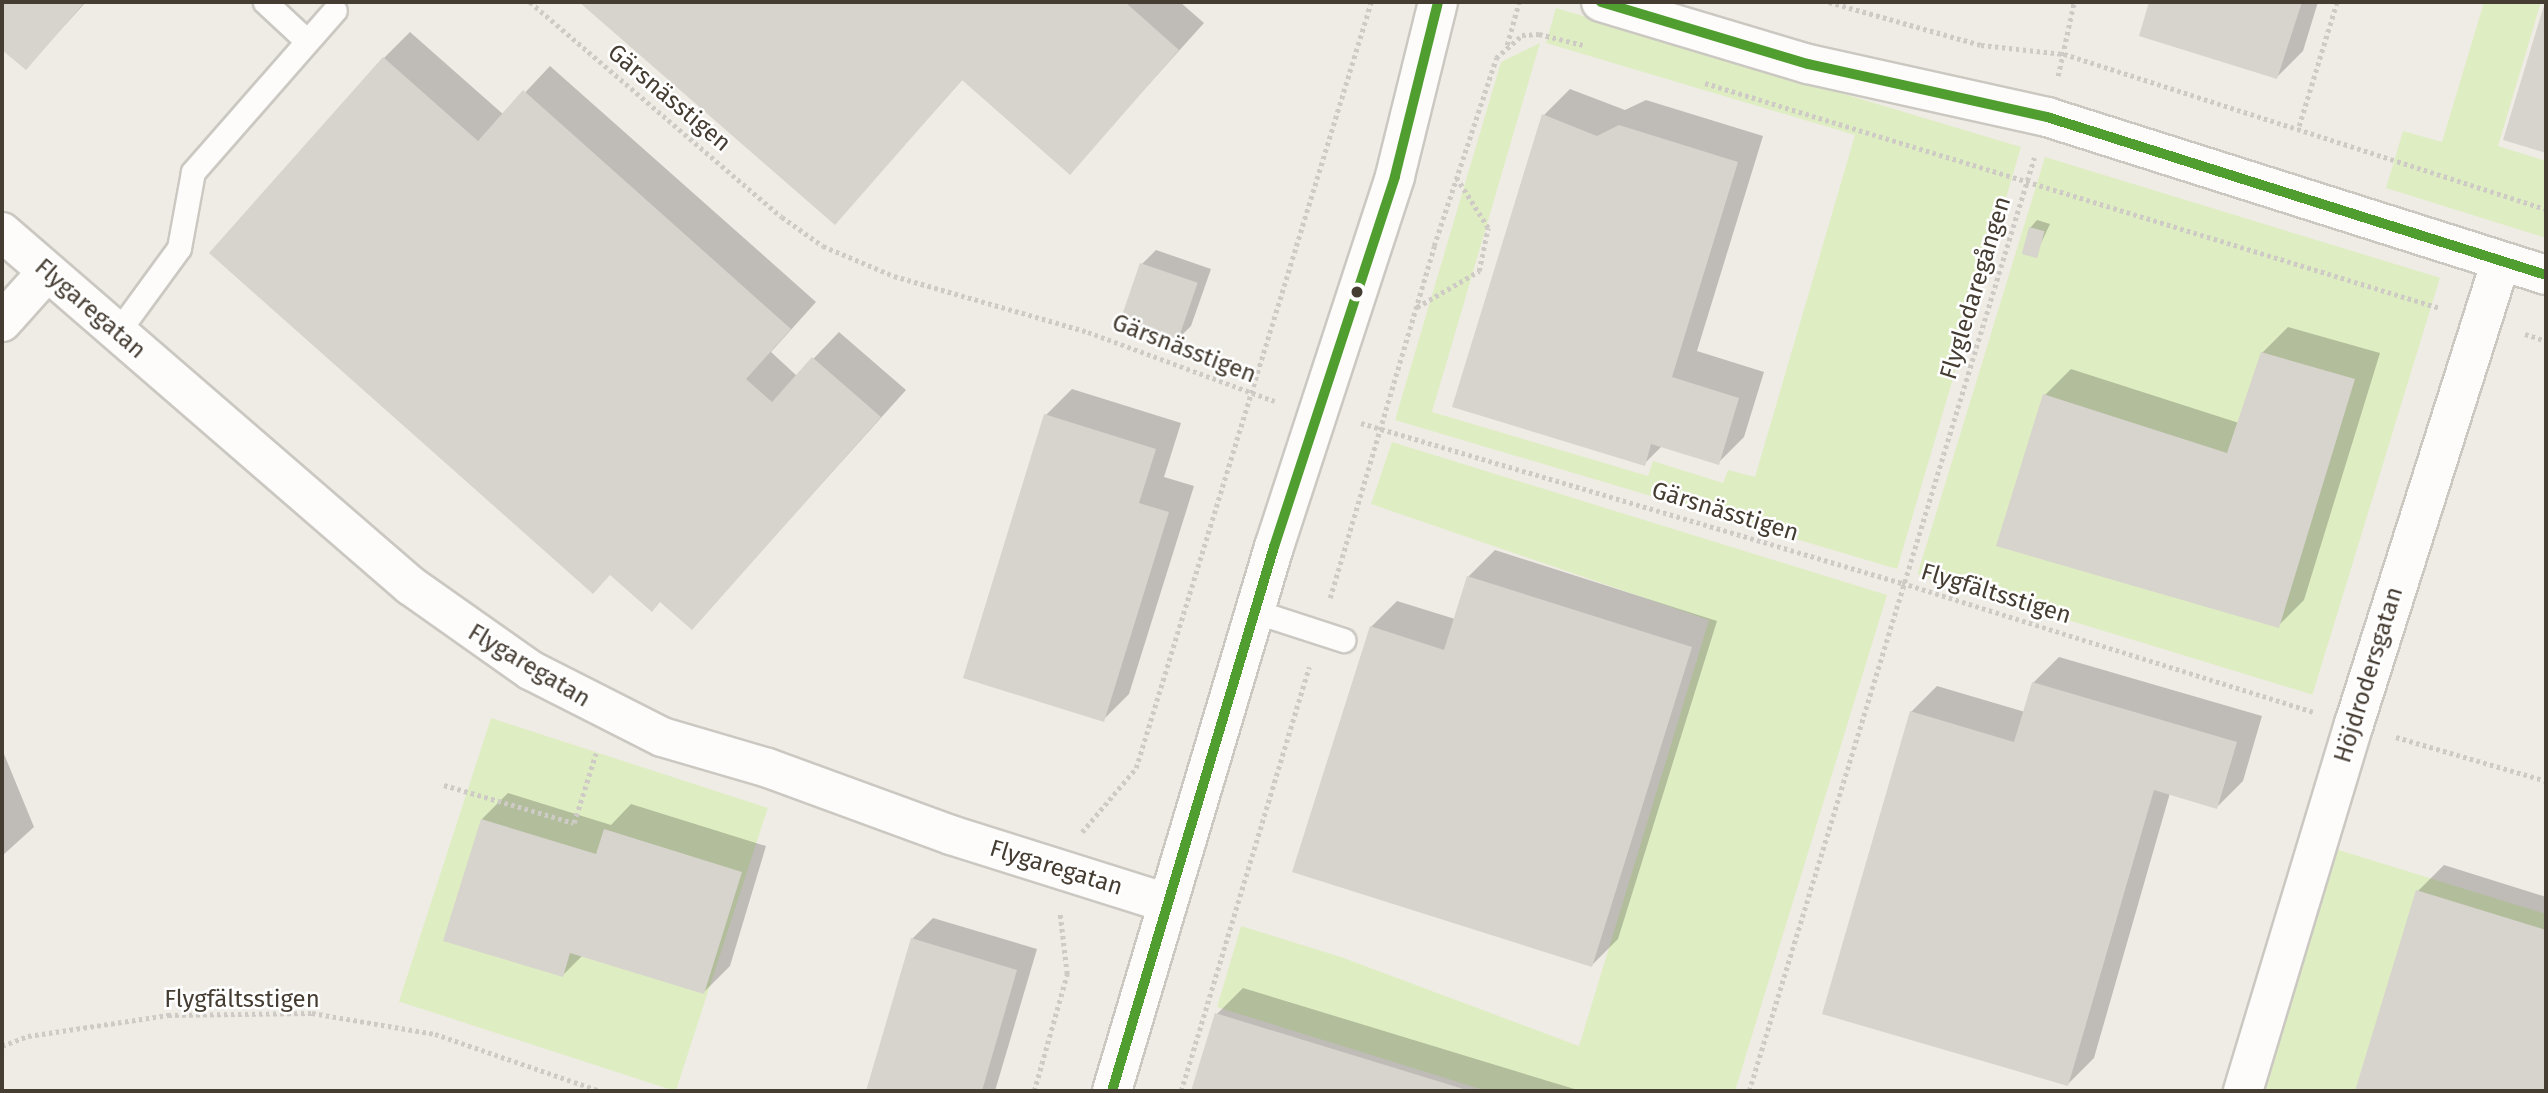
<!DOCTYPE html>
<meta charset="utf-8">
<style>
body{margin:0}
#map{position:relative;width:2548px;height:1093px;overflow:hidden;background:#efece6;font-family:"Fira Sans",sans-serif}
div>[style]{position:absolute}
.green>*{inset:0;background:#dfedc2;transform-origin:0 0}
.shadow>*{inset:0;background:#0003}
.building>*{inset:0;background:#d7d3cd;transform-origin:0 0}
.path>*{height:4.5px;margin-top:-2.25px;transform-origin:0;background:repeating-linear-gradient(90deg,#cecac5 0 3.5px,transparent 0 7px)}
.roads{filter:drop-shadow(2px 0 #cbc8c2) drop-shadow(-2px 0 #cbc8c2) drop-shadow(0 2px #cbc8c2) drop-shadow(0 -2px #cbc8c2)}
.service>*{height:23px;margin:-11.5px;padding:0 11.5px;transform-origin:11.5px;border-radius:11.5px;background:#fdfcfb}
.minor>*{height:38px;margin:-19px;padding:0 19px;transform-origin:19px;border-radius:19px;background:#fdfcfb}
.bus-1>*{height:10px;margin:-5px;padding:0 5px;transform-origin:5px;border-radius:5px;background:#509e2f}
.dots>*{width:19px;height:19px;translate:-50% -50%;box-sizing:border-box;border:4px solid #fff;border-radius:50%}
span{translate:-50% -50%;white-space:nowrap;text-align:center;line-height:1.15;-webkit-text-stroke:5px #fff;paint-order:stroke}
.street-label{font-size:24px;color:#453c32}
.frame{position:absolute;inset:0;border:4px solid #453c32;pointer-events:none}
</style>
<div id="map">
<div class="green">
<div style="clip-path:polygon(2484px 2px,2541px 2px,2498px 146px,2546px 161px,2546px 238px,2386px 188px,2403px 131px,2442px 142px)"></div>
<div style="clip-path:polygon(1556px 8px,2021px 147px,1897px 569px,1395px 420px,1501px 62px,1540px 43px,1432px 412px,1648px 476px,1653px 461px,1723px 483px,1728px 470px,1755px 477px,1855px 135px,1546px 43px)"></div>
<div style="left:2045px;top:157px;width:413px;height:436px;rotate:17deg"></div>
<div style="clip-path:polygon(1392px 442px,1887px 595px,1735px 1091px,1487px 1091px,1217px 1007px,1241px 926px,1341px 957px,1579px 1046px,1709px 620px,1371px 504px)"></div>
<div style="left:491px;top:718px;width:291px;height:298px;rotate:18deg"></div>
<div style="clip-path:polygon(2329px 847px,2546px 914px,2546px 1091px,2254px 1091px)"></div>
</div>
<div class="shadow">
<div style="clip-path:polygon(2px 2px,86px 2px,26px 68px,2px 48px)"></div>
<div style="clip-path:polygon(581px 2px,1180px 2px,1204px 23px,1070px 172px,963px 79px,835px 223px)"></div>
<div style="clip-path:polygon(2151px 2px,2318px 2px,2303px 51px,2277px 77px,2141px 35px)"></div>
<div style="clip-path:polygon(2546px 5px,2546px 151px,2506px 139px)"></div>
<div style="clip-path:polygon(410px 32px,504px 115px,550px 66px,816px 302px,771px 352px,797px 376px,839px 332px,906px 390px,692px 628px,384px 58px)"></div>
<div style="clip-path:polygon(1570px 89px,1625px 110px,1646px 100px,1763px 136px,1697px 351px,1764px 372px,1744px 437px,1718px 463px,1662px 446px,1644px 464px,1544px 115px)"></div>
<div style="clip-path:polygon(2037px 220px,2050px 224px,2035px 256px,2030px 228px)"></div>
<div style="clip-path:polygon(1156px 250px,1211px 269px,1191px 326px,1177px 340px,1142px 264px)"></div>
<div style="clip-path:polygon(2288px 327px,2380px 353px,2304px 600px,2278px 626px,2045px 395px,2071px 369px,2239px 423px,2262px 353px)"></div>
<div style="clip-path:polygon(1072px 389px,1181px 423px,1164px 477px,1194px 486px,1129px 694px,1103px 720px,1046px 415px)"></div>
<div style="clip-path:polygon(1495px 550px,1717px 621px,1618px 939px,1592px 965px,1371px 627px,1397px 601px,1455px 619px,1469px 576px)"></div>
<div style="clip-path:polygon(2059px 657px,2262px 716px,2243px 781px,2217px 807px,2170px 793px,2094px 1058px,2068px 1084px,1911px 712px,1937px 686px,2025px 712px,2033px 683px)"></div>
<div style="clip-path:polygon(2px 749px,34px 827px,2px 856px)"></div>
<div style="clip-path:polygon(508px 793px,611px 825px,631px 804px,766px 846px,730px 966px,704px 992px,583px 955px,563px 975px,482px 819px)"></div>
<div style="clip-path:polygon(2444px 865px,2546px 897px,2546px 1091px,2357px 1091px,2418px 891px)"></div>
<div style="clip-path:polygon(933px 918px,1037px 949px,995px 1091px,868px 1091px,912px 939px)"></div>
<div style="clip-path:polygon(1243px 988px,1581px 1091px,1193px 1091px,1217px 1014px)"></div>
</div>
<div class="building">
<div style="clip-path:polygon(2px 2px,85px 2px,26px 70px,2px 50px)"></div>
<div style="clip-path:polygon(579px 2px,1125px 2px,1179px 50px,1070px 175px,962px 80px,835px 225px)"></div>
<div style="clip-path:polygon(2149px 2px,2302px 2px,2277px 79px,2139px 36px)"></div>
<div style="clip-path:polygon(2545px 2px,2546px 2px,2546px 153px,2503px 140px)"></div>
<div style="clip-path:polygon(383px 57px,478px 141px,523px 90px,791px 329px,746px 379px,772px 402px,812px 357px,881px 417px,692px 630px,660px 602px,652px 612px,610px 575px,593px 594px,209px 253px)"></div>
<div style="clip-path:polygon(1542px 114px,1597px 136px,1619px 125px,1738px 162px,1672px 377px,1739px 398px,1719px 465px,1651px 444px,1645px 466px,1452px 407px)"></div>
<div style="left:2029px;top:227px;width:16px;height:28px;rotate:15deg"></div>
<div style="left:1140px;top:263px;width:61px;height:61px;rotate:19deg"></div>
<div style="clip-path:polygon(2261px 352px,2355px 379px,2279px 628px,1996px 546px,2043px 394px,2227px 453px)"></div>
<div style="clip-path:polygon(1044px 414px,1156px 449px,1139px 503px,1169px 512px,1104px 722px,963px 678px)"></div>
<div style="clip-path:polygon(1467px 576px,1692px 647px,1592px 967px,1292px 872px,1370px 626px,1444px 650px)"></div>
<div style="clip-path:polygon(2032px 682px,2237px 742px,2217px 809px,2154px 790px,2068px 1086px,1822px 1014px,1910px 711px,2014px 742px)"></div>
<div style="clip-path:polygon(481px 819px,596px 854px,604px 829px,742px 872px,704px 994px,570px 953px,563px 977px,443px 941px)"></div>
<div style="clip-path:polygon(2416px 890px,2546px 930px,2546px 1091px,2355px 1091px)"></div>
<div style="clip-path:polygon(911px 938px,1017px 970px,982px 1091px,866px 1091px)"></div>
<div style="clip-path:polygon(1215px 1013px,1470px 1091px,1191px 1091px)"></div>
</div>
<div class="path">
<div style="left:530px;top:2px;width:331px;rotate:40.5deg"></div>
<div style="left:782px;top:217px;width:50px;rotate:35.3deg"></div>
<div style="left:823px;top:246px;width:77px;rotate:22.9deg"></div>
<div style="left:894px;top:276px;width:202px;rotate:16.1deg"></div>
<div style="left:1088px;top:332px;width:199px;rotate:20.3deg"></div>
<div style="left:1829px;top:2px;width:158px;rotate:15.8deg"></div>
<div style="left:1981px;top:45px;width:83px;rotate:6.2deg"></div>
<div style="left:2064px;top:54px;width:506px;rotate:17.83deg"></div>
<div style="left:1507px;top:45px;width:45px;rotate:-74.4deg"></div>
<div style="left:2058px;top:76px;width:76px;rotate:-77.8deg"></div>
<div style="left:1705px;top:83px;width:769px;rotate:17.02deg"></div>
<div style="left:2299px;top:126px;width:130px;rotate:-73deg"></div>
<div style="left:1417px;top:307px;width:72px;rotate:-30.1deg"></div>
<div style="left:1479px;top:271px;width:44px;rotate:-78.2deg"></div>
<div style="left:1488px;top:228px;width:58px;rotate:-122.3deg"></div>
<div style="left:2525px;top:334px;width:22px;rotate:18deg"></div>
<div style="left:1361px;top:423px;width:564px;rotate:16.48deg"></div>
<div style="left:1902px;top:583px;width:432px;rotate:17.4deg"></div>
<div style="left:1330px;top:598px;width:367px;rotate:-73.5deg"></div>
<div style="left:1434px;top:246px;width:198px;rotate:-71.7deg"></div>
<div style="left:1496px;top:58px;width:35px;rotate:-41deg"></div>
<div style="left:1522px;top:35px;width:17px;rotate:-3deg"></div>
<div style="left:1539px;top:34px;width:45px;rotate:14deg"></div>
<div style="left:2396px;top:737px;width:156px;rotate:16.3deg"></div>
<div style="left:444px;top:785px;width:135px;rotate:16.3deg"></div>
<div style="left:574px;top:823px;width:73px;rotate:-72.6deg"></div>
<div style="left:1082px;top:832px;width:84px;rotate:-49.8deg"></div>
<div style="left:1136px;top:768px;width:801px;rotate:-72.94deg"></div>
<div style="left:2px;top:1046px;width:28px;rotate:-21deg"></div>
<div style="left:28px;top:1036px;width:142px;rotate:-8.5deg"></div>
<div style="left:168px;top:1015px;width:144px;rotate:-0.8deg"></div>
<div style="left:312px;top:1013px;width:125px;rotate:9.7deg"></div>
<div style="left:435px;top:1034px;width:176px;rotate:19deg"></div>
<div style="left:1034px;top:1091px;width:122px;rotate:-74.2deg"></div>
<div style="left:1067px;top:974px;width:60px;rotate:-96.7deg"></div>
<div style="left:1181px;top:1091px;width:443px;rotate:-73.2deg"></div>
<div style="left:1749px;top:1091px;width:976px;rotate:-73.01deg"></div>
</div>
<div class="roads">
<div class="service">
<div style="left:265px;top:2px;width:57px;rotate:42.9deg"></div>
<div style="left:117px;top:333px;width:105px;rotate:-53.9deg"></div>
<div style="left:179px;top:248px;width:77px;rotate:-79.6deg"></div>
<div style="left:193px;top:172px;width:215px;rotate:-48.8deg"></div>
<div style="left:1254px;top:611px;width:94px;rotate:18deg"></div>
</div>
<div class="minor">
<div style="left:1601px;top:2px;width:216px;rotate:16.7deg"></div>
<div style="left:1808px;top:64px;width:245px;rotate:12.5deg"></div>
<div style="left:2047px;top:117px;width:523px;rotate:17.57deg"></div>
<div style="left:2px;top:232px;width:541px;rotate:40.88deg"></div>
<div style="left:411px;top:586px;width:146px;rotate:35.2deg"></div>
<div style="left:530px;top:670px;width:148px;rotate:26.9deg"></div>
<div style="left:662px;top:737px;width:110px;rotate:16.3deg"></div>
<div style="left:768px;top:768px;width:195px;rotate:20.1deg"></div>
<div style="left:951px;top:835px;width:226px;rotate:17.5deg"></div>
<div style="left:2px;top:322px;width:66px;rotate:-48.1deg"></div>
<div style="left:1112px;top:1091px;width:568px;rotate:-73.42deg"></div>
<div style="left:1274px;top:547px;width:390px;rotate:-71.9deg"></div>
<div style="left:1395px;top:176px;width:179px;rotate:-76.1deg"></div>
<div style="left:2243px;top:1091px;width:383px;rotate:-73.2deg"></div>
<div style="left:2354px;top:724px;width:486px;rotate:-72.4deg"></div>
</div>
</div>
<div class="bus-1">
<div style="left:1601px;top:2px;width:216px;rotate:16.7deg"></div>
<div style="left:1808px;top:64px;width:245px;rotate:12.5deg"></div>
<div style="left:2047px;top:117px;width:523px;rotate:17.57deg"></div>
<div style="left:1112px;top:1091px;width:568px;rotate:-73.42deg"></div>
<div style="left:1274px;top:547px;width:390px;rotate:-71.9deg"></div>
<div style="left:1395px;top:176px;width:179px;rotate:-76.1deg"></div>
</div>
<div class="dots">
<div style="left:1357px;top:292px;background:#453c32"></div>
</div>
<div class="street-label">
<span style="left:669px;top:98px;rotate:40deg">Gärsnässtigen</span>
<span style="left:1976px;top:288px;rotate:-73deg">Flygledaregången</span>
<span style="left:90px;top:309px;rotate:41deg">Flygaregatan</span>
<span style="left:1184px;top:349px;rotate:21deg">Gärsnässtigen</span>
<span style="left:1725px;top:512px;rotate:17deg">Gärsnässtigen</span>
<span style="left:1996px;top:594px;rotate:17deg">Flygfältsstigen</span>
<span style="left:529px;top:666px;rotate:31deg">Flygaregatan</span>
<span style="left:2369px;top:675px;rotate:-73deg">Höjdrodersgatan</span>
<span style="left:1056px;top:868px;rotate:17deg">Flygaregatan</span>
<span style="left:242px;top:1000px">Flygfältsstigen</span>
</div>
<div class="frame"></div>
</div>
